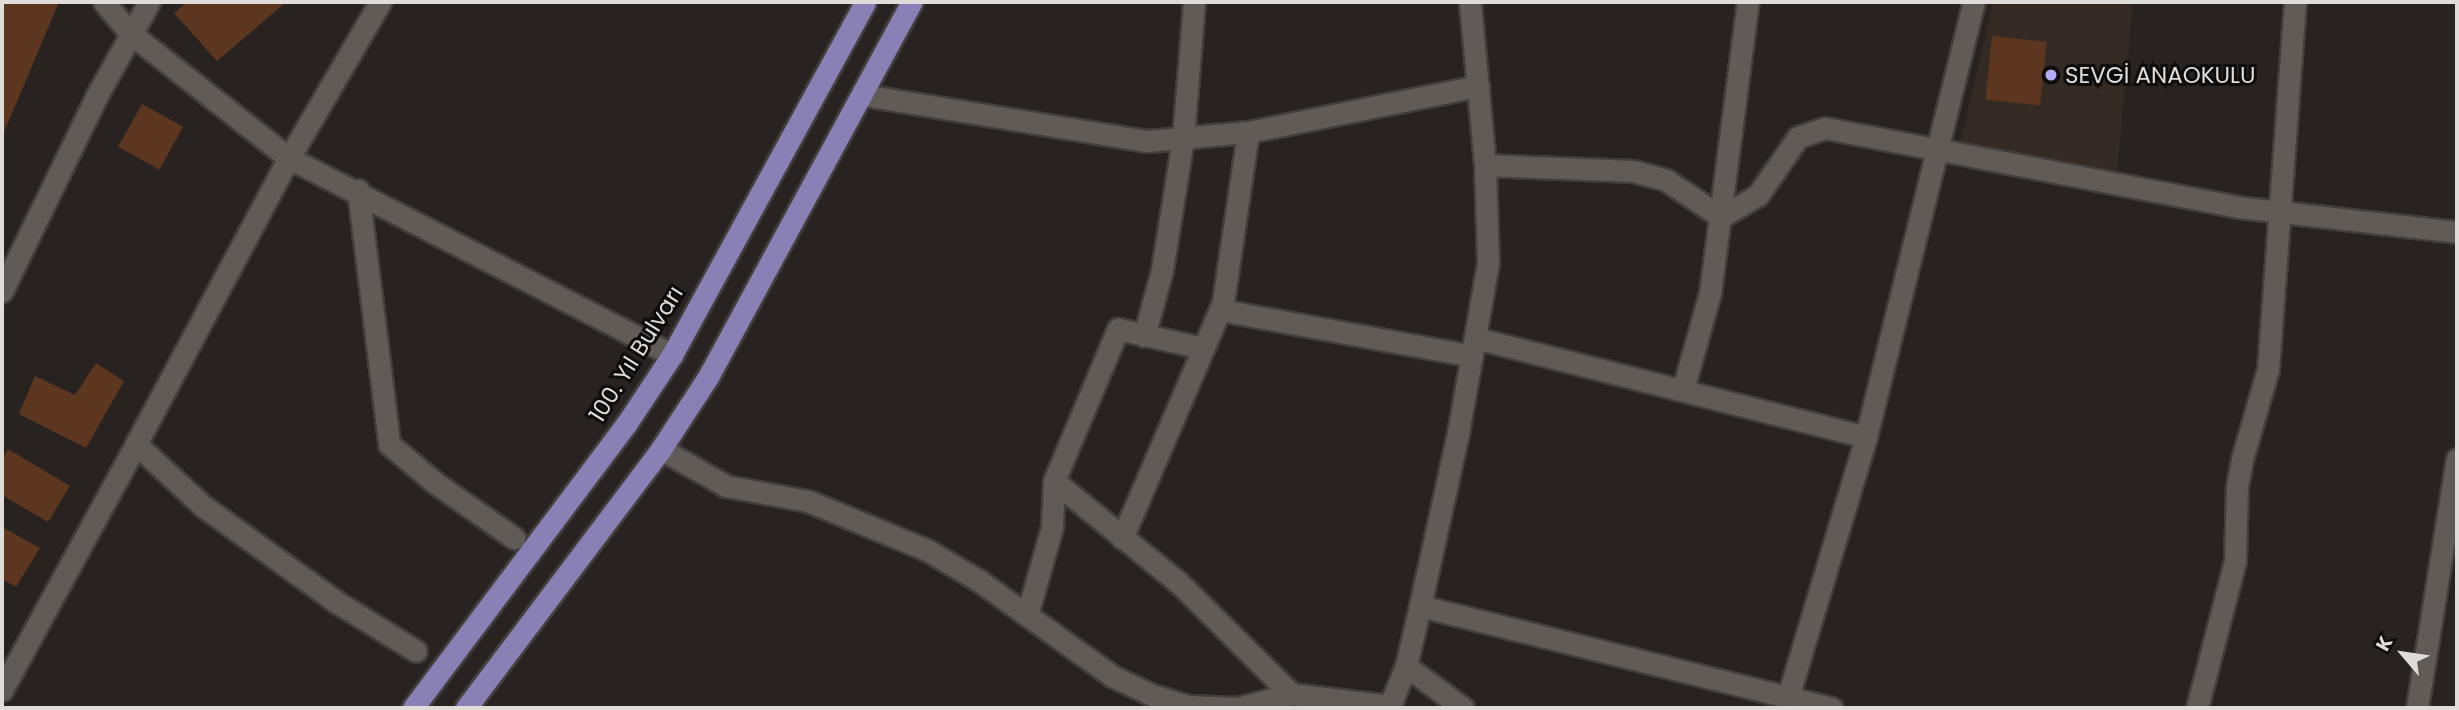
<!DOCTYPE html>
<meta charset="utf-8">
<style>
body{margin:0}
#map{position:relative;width:2459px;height:710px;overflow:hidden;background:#282320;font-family:Poppins,sans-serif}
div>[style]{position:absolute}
.built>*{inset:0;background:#342a24}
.building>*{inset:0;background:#5d3620;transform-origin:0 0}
.roads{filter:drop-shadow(2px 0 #423e3c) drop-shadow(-2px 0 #423e3c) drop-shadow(0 2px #423e3c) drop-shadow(0 -2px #423e3c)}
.minor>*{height:21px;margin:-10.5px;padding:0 10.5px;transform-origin:10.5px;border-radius:10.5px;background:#615b58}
.major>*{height:21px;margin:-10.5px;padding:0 10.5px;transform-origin:10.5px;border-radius:10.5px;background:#8981b6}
.dots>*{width:19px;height:19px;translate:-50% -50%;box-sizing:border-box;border:4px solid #0f0d0c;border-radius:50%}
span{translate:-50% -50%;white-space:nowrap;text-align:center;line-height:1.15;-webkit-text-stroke:6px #0f0d0c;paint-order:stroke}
.poi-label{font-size:23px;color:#dfdcda}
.left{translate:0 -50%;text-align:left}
.street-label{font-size:23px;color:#dfdcda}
.frame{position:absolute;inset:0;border:4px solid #dfdcda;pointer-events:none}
.north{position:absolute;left:2368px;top:619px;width:70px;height:70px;-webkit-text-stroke:5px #0f0d0c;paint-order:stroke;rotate:299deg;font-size:19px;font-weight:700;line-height:28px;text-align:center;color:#dfdcda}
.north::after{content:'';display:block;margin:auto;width:24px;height:32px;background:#dfdcda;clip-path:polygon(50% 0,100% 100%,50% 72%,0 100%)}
</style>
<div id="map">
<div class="built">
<div style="clip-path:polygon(1993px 2px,2133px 2px,2117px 172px,1959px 149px)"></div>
</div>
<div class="building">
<div style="clip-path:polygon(2px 2px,59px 2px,2px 137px)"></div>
<div style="clip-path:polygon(187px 2px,286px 2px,217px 61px,174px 13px)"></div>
<div style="left:1992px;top:36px;width:55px;height:64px;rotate:6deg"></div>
<div style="left:142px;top:104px;width:47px;height:49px;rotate:29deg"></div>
<div style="clip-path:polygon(96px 363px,124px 381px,86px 448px,19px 414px,35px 376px,75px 395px)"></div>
<div style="clip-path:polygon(8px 449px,70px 486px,48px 522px,2px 495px,2px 460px)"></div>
<div style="clip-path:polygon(2px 527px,40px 548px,16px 587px,2px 579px)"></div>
</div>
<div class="roads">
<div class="minor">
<div style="left:104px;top:2px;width:40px;rotate:50deg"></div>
<div style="left:130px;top:33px;width:202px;rotate:38.2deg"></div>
<div style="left:289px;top:158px;width:431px;rotate:27.2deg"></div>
<div style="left:863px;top:95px;width:288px;rotate:9.2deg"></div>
<div style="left:1147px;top:141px;width:101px;rotate:-5.1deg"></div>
<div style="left:1248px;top:132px;width:235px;rotate:-11.3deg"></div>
<div style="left:1485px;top:165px;width:148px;rotate:2.3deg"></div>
<div style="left:1633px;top:171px;width:34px;rotate:15deg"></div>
<div style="left:1666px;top:180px;width:66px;rotate:33.9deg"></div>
<div style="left:1721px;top:217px;width:43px;rotate:-30.7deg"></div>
<div style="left:1758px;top:195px;width:70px;rotate:-55.4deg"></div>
<div style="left:1798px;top:137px;width:28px;rotate:-18deg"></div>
<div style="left:1825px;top:128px;width:420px;rotate:10.8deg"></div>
<div style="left:2238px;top:207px;width:220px;rotate:6.5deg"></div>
<div style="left:358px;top:190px;width:256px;rotate:83deg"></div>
<div style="left:389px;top:444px;width:59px;rotate:40.2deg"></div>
<div style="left:434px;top:482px;width:98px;rotate:35deg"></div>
<div style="left:2px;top:291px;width:216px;rotate:-64.1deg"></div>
<div style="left:96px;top:97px;width:109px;rotate:-60.8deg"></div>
<div style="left:1220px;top:310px;width:256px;rotate:10.3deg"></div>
<div style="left:1144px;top:336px;width:68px;rotate:-74.7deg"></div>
<div style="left:1162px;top:270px;width:133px;rotate:-80.9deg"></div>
<div style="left:1183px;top:139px;width:137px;rotate:-85.4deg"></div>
<div style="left:1475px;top:338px;width:403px;rotate:14.2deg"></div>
<div style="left:1683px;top:389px;width:100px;rotate:-74.3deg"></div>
<div style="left:1710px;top:293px;width:293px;rotate:-82.6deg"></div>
<div style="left:136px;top:444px;width:324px;rotate:-61.9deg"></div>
<div style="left:289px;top:158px;width:181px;rotate:-59.7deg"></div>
<div style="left:661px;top:449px;width:75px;rotate:29.6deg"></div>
<div style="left:726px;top:486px;width:83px;rotate:10.4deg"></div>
<div style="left:808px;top:501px;width:129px;rotate:22.4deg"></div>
<div style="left:927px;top:550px;width:59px;rotate:30.5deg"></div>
<div style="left:978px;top:580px;width:165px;rotate:35.6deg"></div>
<div style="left:1112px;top:676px;width:44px;rotate:25.4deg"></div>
<div style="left:1152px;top:695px;width:39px;rotate:17deg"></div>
<div style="left:1189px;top:706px;width:49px;rotate:2.3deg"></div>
<div style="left:1238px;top:708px;width:55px;rotate:-14.8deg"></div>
<div style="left:1291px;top:694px;width:100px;rotate:6.9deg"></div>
<div style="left:1054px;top:481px;width:161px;rotate:39.2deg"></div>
<div style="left:1179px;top:583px;width:158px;rotate:44.7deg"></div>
<div style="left:1122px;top:538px;width:257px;rotate:-66.8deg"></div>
<div style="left:1223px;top:302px;width:172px;rotate:-81.6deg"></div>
<div style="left:1420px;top:606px;width:424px;rotate:13.9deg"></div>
<div style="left:1027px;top:615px;width:91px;rotate:-74.1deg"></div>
<div style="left:1052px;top:527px;width:46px;rotate:-87.5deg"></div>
<div style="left:1054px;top:481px;width:165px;rotate:-67.2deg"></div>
<div style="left:1118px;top:329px;width:87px;rotate:12.6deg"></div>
<div style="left:1406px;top:666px;width:71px;rotate:36.4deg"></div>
<div style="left:2px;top:690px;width:280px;rotate:-61.4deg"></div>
<div style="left:136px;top:444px;width:91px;rotate:42.8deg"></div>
<div style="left:203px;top:506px;width:163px;rotate:35.7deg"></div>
<div style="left:335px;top:601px;width:95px;rotate:31.7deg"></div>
<div style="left:1788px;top:697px;width:271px;rotate:-73.3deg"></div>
<div style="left:1866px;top:437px;width:448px;rotate:-76.1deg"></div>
<div style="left:1389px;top:708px;width:45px;rotate:-68deg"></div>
<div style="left:1406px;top:666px;width:62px;rotate:-76.9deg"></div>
<div style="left:1420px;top:606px;width:177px;rotate:-77.6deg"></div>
<div style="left:1458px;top:433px;width:174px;rotate:-80deg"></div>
<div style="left:1488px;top:262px;width:97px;rotate:-91.8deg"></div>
<div style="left:1485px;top:165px;width:164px;rotate:-95.3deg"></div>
<div style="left:2197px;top:708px;width:152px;rotate:-75.5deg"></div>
<div style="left:2235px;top:561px;width:75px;rotate:-88.5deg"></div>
<div style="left:2237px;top:486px;width:31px;rotate:-79deg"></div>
<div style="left:2243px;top:456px;width:91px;rotate:-74deg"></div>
<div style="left:2268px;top:369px;width:368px;rotate:-85.8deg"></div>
<div style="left:2417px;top:708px;width:252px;rotate:-80.9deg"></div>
</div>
<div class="major">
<div style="left:413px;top:708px;width:356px;rotate:-53.1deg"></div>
<div style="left:627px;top:423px;width:82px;rotate:-56.5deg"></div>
<div style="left:672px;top:355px;width:402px;rotate:-61.3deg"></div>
<div style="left:466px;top:708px;width:324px;rotate:-53deg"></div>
<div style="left:661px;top:449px;width:86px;rotate:-56.9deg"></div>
<div style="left:708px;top:377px;width:427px;rotate:-61.5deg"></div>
</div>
</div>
<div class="dots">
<div style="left:2051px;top:75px;background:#b3adf9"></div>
</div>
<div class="poi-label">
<span class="left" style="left:2065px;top:75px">SEVGİ ANAOKULU</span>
</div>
<div class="street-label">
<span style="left:636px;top:354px;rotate:-58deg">100. Yıl Bulvarı</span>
</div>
<div class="frame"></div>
<div class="north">K</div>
</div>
